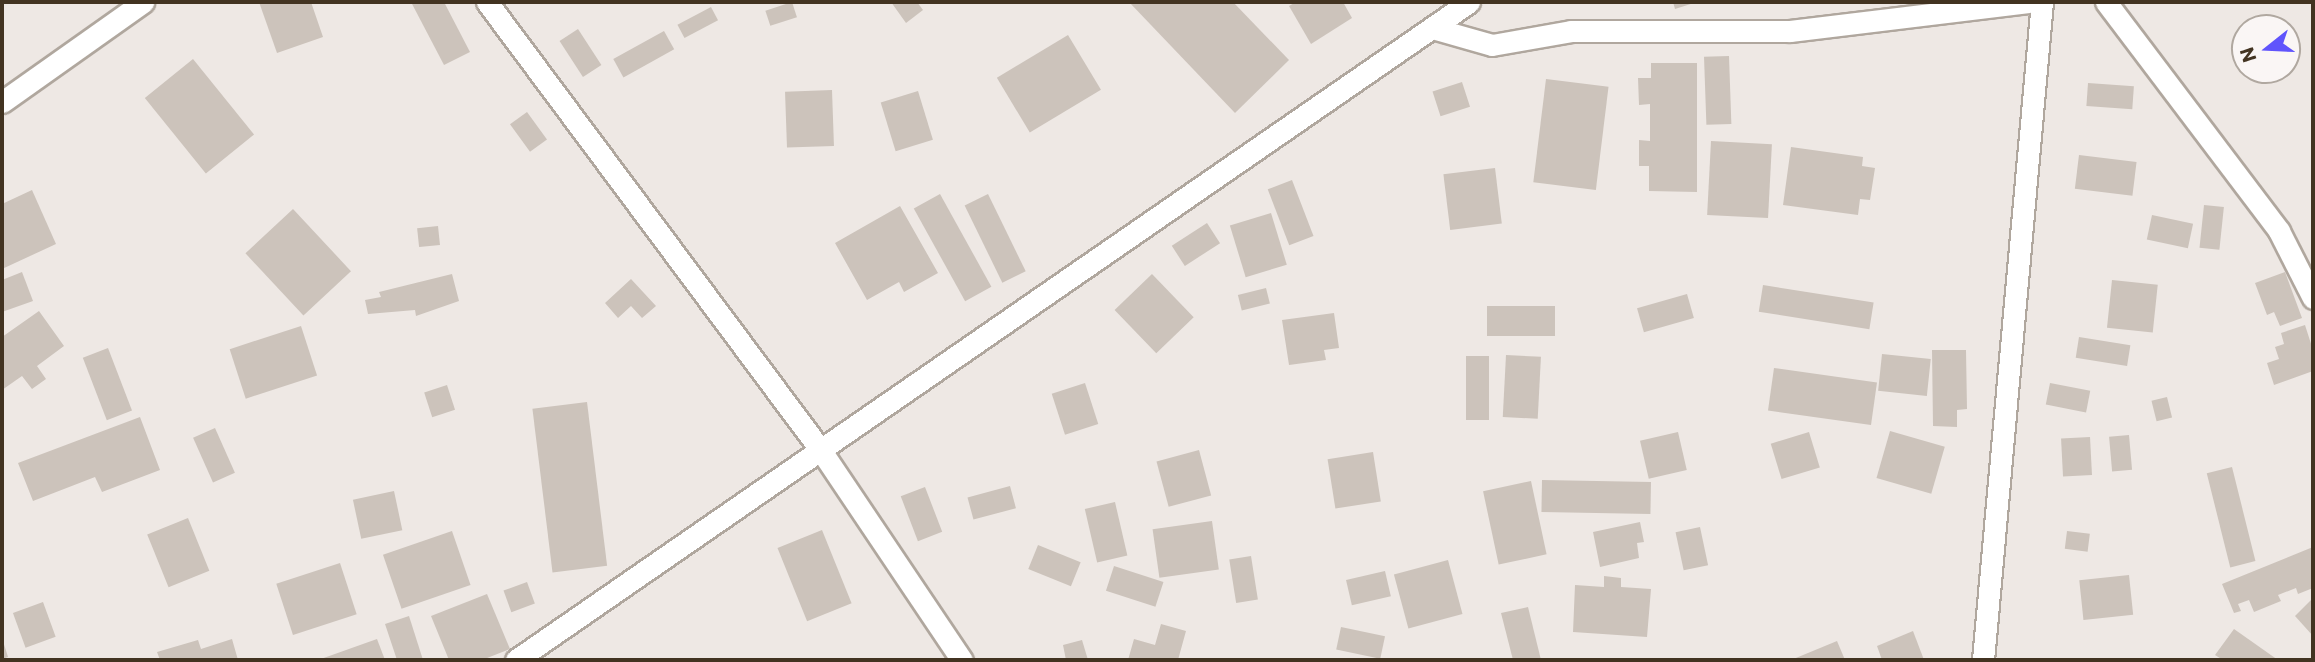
<!DOCTYPE html>
<style>
body{margin:0}
#map{position:relative;width:2315px;height:662px;overflow:hidden;background:#eee8e4;font-family:Commissioner,sans-serif}
div>[style]{position:absolute}
.building>*{inset:0;background:#ccc3bb;transform-origin:0 0}
.roads{filter:drop-shadow(2px 0 #b0a79e) drop-shadow(-2px 0 #b0a79e) drop-shadow(0 2px #b0a79e) drop-shadow(0 -2px #b0a79e)}
.minor>*{height:21px;margin:-10.5px;padding:0 10.5px;transform-origin:10.5px;border-radius:10.5px;background:#fff}
span{translate:-50% -50%;white-space:nowrap;text-align:center;line-height:1.15;-webkit-text-stroke:6px #faf6f5;paint-order:stroke}
.frame{position:absolute;inset:0;border:4px solid #423321;pointer-events:none}
.north{position:absolute;left:2231px;top:14px;width:70px;height:70px;box-sizing:border-box;background:#faf6f5;border:2px solid #b0a8a0;border-radius:50%;rotate:252deg;font-size:19px;font-weight:700;line-height:28px;text-align:center;color:#423321}
.north::after{content:'';display:block;margin:auto;width:24px;height:32px;background:#6054fc;clip-path:polygon(50% 0,100% 100%,50% 72%,0 100%)}
</style>
<div id="map">
<div class="building">
<div style="clip-path:polygon(259px 2px,311px 2px,323px 37px,277px 53px)"></div>
<div style="clip-path:polygon(411px 2px,444px 2px,470px 52px,444px 65px)"></div>
<div style="left:792px;top:2px;width:16px;height:28px;rotate:72deg"></div>
<div style="clip-path:polygon(891px 2px,917px 2px,923px 10px,906px 23px)"></div>
<div style="clip-path:polygon(1129px 2px,1233px 2px,1289px 60px,1235px 113px)"></div>
<div style="clip-path:polygon(1296px 2px,1343px 2px,1352px 18px,1311px 44px,1289px 6px)"></div>
<div style="clip-path:polygon(1673px 2px,1697px 2px,1675px 9px)"></div>
<div style="left:711px;top:7px;width:15px;height:38px;rotate:62deg"></div>
<div style="left:578px;top:29px;width:43px;height:22px;rotate:57deg"></div>
<div style="left:664px;top:31px;width:21px;height:58px;rotate:61deg"></div>
<div style="left:1068px;top:35px;width:64px;height:83px;rotate:59deg"></div>
<div style="left:1729px;top:56px;width:68px;height:25px;rotate:88deg"></div>
<div style="left:193px;top:59px;width:97px;height:62px;rotate:51deg"></div>
<div style="clip-path:polygon(1651px 63px,1697px 63px,1697px 192px,1649px 191px,1649px 166px,1639px 166px,1639px 140px,1650px 141px,1650px 104px,1639px 105px,1638px 78px,1651px 78px)"></div>
<div style="left:1546px;top:79px;width:63px;height:104px;rotate:7deg"></div>
<div style="left:1462px;top:82px;width:26px;height:31px;rotate:72deg"></div>
<div style="left:2088px;top:83px;width:46px;height:23px;rotate:4deg"></div>
<div style="left:832px;top:90px;width:56px;height:47px;rotate:88deg"></div>
<div style="left:918px;top:91px;width:51px;height:39px;rotate:73deg"></div>
<div style="left:527px;top:112px;width:34px;height:21px;rotate:54deg"></div>
<div style="left:1711px;top:141px;width:61px;height:74px;rotate:3deg"></div>
<div style="clip-path:polygon(1791px 147px,1863px 157px,1862px 166px,1875px 168px,1870px 200px,1860px 199px,1858px 215px,1783px 205px)"></div>
<div style="left:2079px;top:155px;width:58px;height:34px;rotate:7deg"></div>
<div style="left:1495px;top:168px;width:56px;height:52px;rotate:83deg"></div>
<div style="left:1292px;top:180px;width:60px;height:26px;rotate:69deg"></div>
<div style="clip-path:polygon(32px 190px,56px 244px,2px 269px,2px 204px)"></div>
<div style="left:940px;top:194px;width:106px;height:30px;rotate:61deg"></div>
<div style="left:988px;top:194px;width:86px;height:26px;rotate:64deg"></div>
<div style="left:2204px;top:205px;width:20px;height:43px;rotate:6deg"></div>
<div style="clip-path:polygon(900px 206px,938px 273px,904px 292px,899px 282px,867px 300px,835px 243px)"></div>
<div style="left:293px;top:209px;width:85px;height:65px;rotate:47deg"></div>
<div style="left:1271px;top:213px;width:54px;height:43px;rotate:73deg"></div>
<div style="left:2152px;top:215px;width:42px;height:25px;rotate:12deg"></div>
<div style="left:1207px;top:223px;width:24px;height:42px;rotate:57deg"></div>
<div style="left:438px;top:226px;width:19px;height:21px;rotate:84deg"></div>
<div style="clip-path:polygon(22px 272px,33px 301px,2px 312px,2px 280px)"></div>
<div style="clip-path:polygon(2285px 272px,2302px 318px,2280px 326px,2274px 312px,2267px 315px,2255px 283px)"></div>
<div style="clip-path:polygon(452px 274px,459px 301px,416px 316px,415px 310px,368px 314px,365px 300px,381px 297px,379px 292px)"></div>
<div style="left:1152px;top:274px;width:60px;height:52px;rotate:46deg"></div>
<div style="clip-path:polygon(631px 279px,656px 306px,642px 318px,631px 306px,618px 318px,605px 303px)"></div>
<div style="left:2112px;top:280px;width:46px;height:48px;rotate:6deg"></div>
<div style="left:1763px;top:285px;width:112px;height:27px;rotate:9deg"></div>
<div style="left:1266px;top:288px;width:16px;height:29px;rotate:76deg"></div>
<div style="left:1687px;top:294px;width:25px;height:52px;rotate:74deg"></div>
<div style="left:1555px;top:306px;width:30px;height:68px;rotate:90deg"></div>
<div style="clip-path:polygon(39px 311px,64px 346px,37px 366px,46px 379px,32px 389px,22px 376px,2px 390px,2px 337px)"></div>
<div style="clip-path:polygon(1334px 313px,1339px 348px,1324px 350px,1326px 360px,1289px 365px,1282px 320px)"></div>
<div style="clip-path:polygon(2305px 325px,2313px 350px,2313px 371px,2274px 385px,2267px 363px,2279px 359px,2275px 347px,2284px 344px,2281px 333px)"></div>
<div style="left:301px;top:326px;width:52px;height:75px;rotate:72deg"></div>
<div style="left:2079px;top:337px;width:52px;height:21px;rotate:9deg"></div>
<div style="left:108px;top:348px;width:67px;height:27px;rotate:69deg"></div>
<div style="clip-path:polygon(1932px 350px,1966px 350px,1967px 409px,1957px 410px,1957px 427px,1933px 426px)"></div>
<div style="left:1882px;top:354px;width:49px;height:37px;rotate:6deg"></div>
<div style="left:1506px;top:355px;width:35px;height:62px;rotate:3deg"></div>
<div style="left:1466px;top:356px;width:23px;height:64px"></div>
<div style="left:1774px;top:368px;width:104px;height:43px;rotate:8deg"></div>
<div style="left:1085px;top:383px;width:43px;height:35px;rotate:72deg"></div>
<div style="left:2050px;top:383px;width:41px;height:22px;rotate:11deg"></div>
<div style="left:447px;top:385px;width:26px;height:24px;rotate:72deg"></div>
<div style="left:2167px;top:397px;width:21px;height:16px;rotate:76deg"></div>
<div style="left:587px;top:402px;width:165px;height:55px;rotate:83deg"></div>
<div style="clip-path:polygon(140px 417px,160px 470px,102px 492px,95px 477px,33px 501px,18px 463px)"></div>
<div style="left:215px;top:428px;width:49px;height:24px;rotate:66deg"></div>
<div style="left:1890px;top:431px;width:57px;height:49px;rotate:16deg"></div>
<div style="left:1678px;top:432px;width:39px;height:39px;rotate:77deg"></div>
<div style="left:1809px;top:432px;width:37px;height:40px;rotate:73deg"></div>
<div style="left:2129px;top:435px;width:35px;height:20px;rotate:85deg"></div>
<div style="left:2090px;top:437px;width:38px;height:29px;rotate:87deg"></div>
<div style="left:1199px;top:450px;width:47px;height:44px;rotate:75deg"></div>
<div style="left:1373px;top:452px;width:50px;height:46px;rotate:81deg"></div>
<div style="left:2232px;top:467px;width:97px;height:26px;rotate:76deg"></div>
<div style="left:1542px;top:480px;width:109px;height:32px;rotate:1deg"></div>
<div style="left:1531px;top:481px;width:75px;height:49px;rotate:78deg"></div>
<div style="left:1010px;top:486px;width:23px;height:44px;rotate:75deg"></div>
<div style="left:925px;top:487px;width:48px;height:26px;rotate:69deg"></div>
<div style="left:394px;top:491px;width:40px;height:42px;rotate:78deg"></div>
<div style="left:1115px;top:502px;width:55px;height:31px;rotate:77deg"></div>
<div style="left:188px;top:518px;width:57px;height:44px;rotate:68deg"></div>
<div style="left:1212px;top:521px;width:49px;height:60px;rotate:82deg"></div>
<div style="clip-path:polygon(1640px 522px,1644px 542px,1637px 543px,1639px 558px,1600px 567px,1593px 532px)"></div>
<div style="left:1700px;top:527px;width:39px;height:25px;rotate:78deg"></div>
<div style="left:822px;top:530px;width:79px;height:48px;rotate:68deg"></div>
<div style="left:452px;top:531px;width:57px;height:73px;rotate:71deg"></div>
<div style="left:2067px;top:531px;width:23px;height:18px;rotate:7deg"></div>
<div style="left:1038px;top:545px;width:46px;height:26px;rotate:22deg"></div>
<div style="clip-path:polygon(2313px 547px,2313px 588px,2298px 594px,2296px 588px,2278px 595px,2281px 601px,2254px 612px,2249px 600px,2238px 604px,2241px 611px,2234px 613px,2222px 584px)"></div>
<div style="left:1251px;top:556px;width:44px;height:22px;rotate:81deg"></div>
<div style="left:1448px;top:560px;width:56px;height:56px;rotate:75deg"></div>
<div style="left:340px;top:563px;width:54px;height:67px;rotate:72deg"></div>
<div style="left:1114px;top:566px;width:52px;height:26px;rotate:18deg"></div>
<div style="left:1385px;top:571px;width:26px;height:40px;rotate:77deg"></div>
<div style="left:2129px;top:575px;width:40px;height:50px;rotate:84deg"></div>
<div style="clip-path:polygon(1604px 576px,1621px 578px,1621px 587px,1651px 589px,1647px 637px,1573px 632px,1575px 585px,1604px 587px)"></div>
<div style="left:527px;top:582px;width:23px;height:25px;rotate:70deg"></div>
<div style="clip-path:polygon(487px 594px,510px 649px,482px 660px,449px 660px,431px 616px)"></div>
<div style="clip-path:polygon(2313px 598px,2313px 636px,2295px 616px)"></div>
<div style="left:43px;top:602px;width:37px;height:32px;rotate:70deg"></div>
<div style="clip-path:polygon(1528px 607px,1541px 660px,1513px 660px,1501px 613px)"></div>
<div style="clip-path:polygon(409px 616px,423px 660px,397px 660px,385px 624px)"></div>
<div style="clip-path:polygon(1161px 624px,1186px 631px,1178px 660px,1128px 660px,1134px 639px,1155px 645px)"></div>
<div style="left:1341px;top:627px;width:45px;height:23px;rotate:12deg"></div>
<div style="clip-path:polygon(2234px 629px,2278px 660px,2223px 660px,2215px 655px)"></div>
<div style="clip-path:polygon(1913px 631px,1924px 660px,1882px 660px,1877px 646px)"></div>
<div style="clip-path:polygon(2px 638px,8px 657px,2px 659px)"></div>
<div style="clip-path:polygon(232px 639px,238px 660px,160px 660px,157px 652px,198px 640px,201px 649px)"></div>
<div style="clip-path:polygon(377px 639px,385px 660px,318px 660px)"></div>
<div style="clip-path:polygon(1082px 640px,1088px 660px,1066px 660px,1063px 645px)"></div>
<div style="clip-path:polygon(1837px 641px,1845px 660px,1791px 660px)"></div>
</div>
<div class="roads">
<div class="minor">
<div style="left:487px;top:2px;width:561px;rotate:53.33deg"></div>
<div style="left:822px;top:452px;width:251px;rotate:56.1deg"></div>
<div style="left:2106px;top:2px;width:287px;rotate:52.9deg"></div>
<div style="left:2279px;top:231px;width:75px;rotate:63.1deg"></div>
<div style="left:1432px;top:28px;width:62px;rotate:15.8deg"></div>
<div style="left:1492px;top:45px;width:80px;rotate:-10deg"></div>
<div style="left:1571px;top:31px;width:219px"></div>
<div style="left:1790px;top:31px;width:240px;rotate:-6.9deg"></div>
<div style="left:2px;top:102px;width:173px;rotate:-35.3deg"></div>
<div style="left:516px;top:660px;width:1158px;rotate:-34.62deg"></div>
<div style="left:1983px;top:660px;width:661px;rotate:-84.88deg"></div>
</div>
</div>
<div class="frame"></div>
<div class="north">N</div>
</div>
